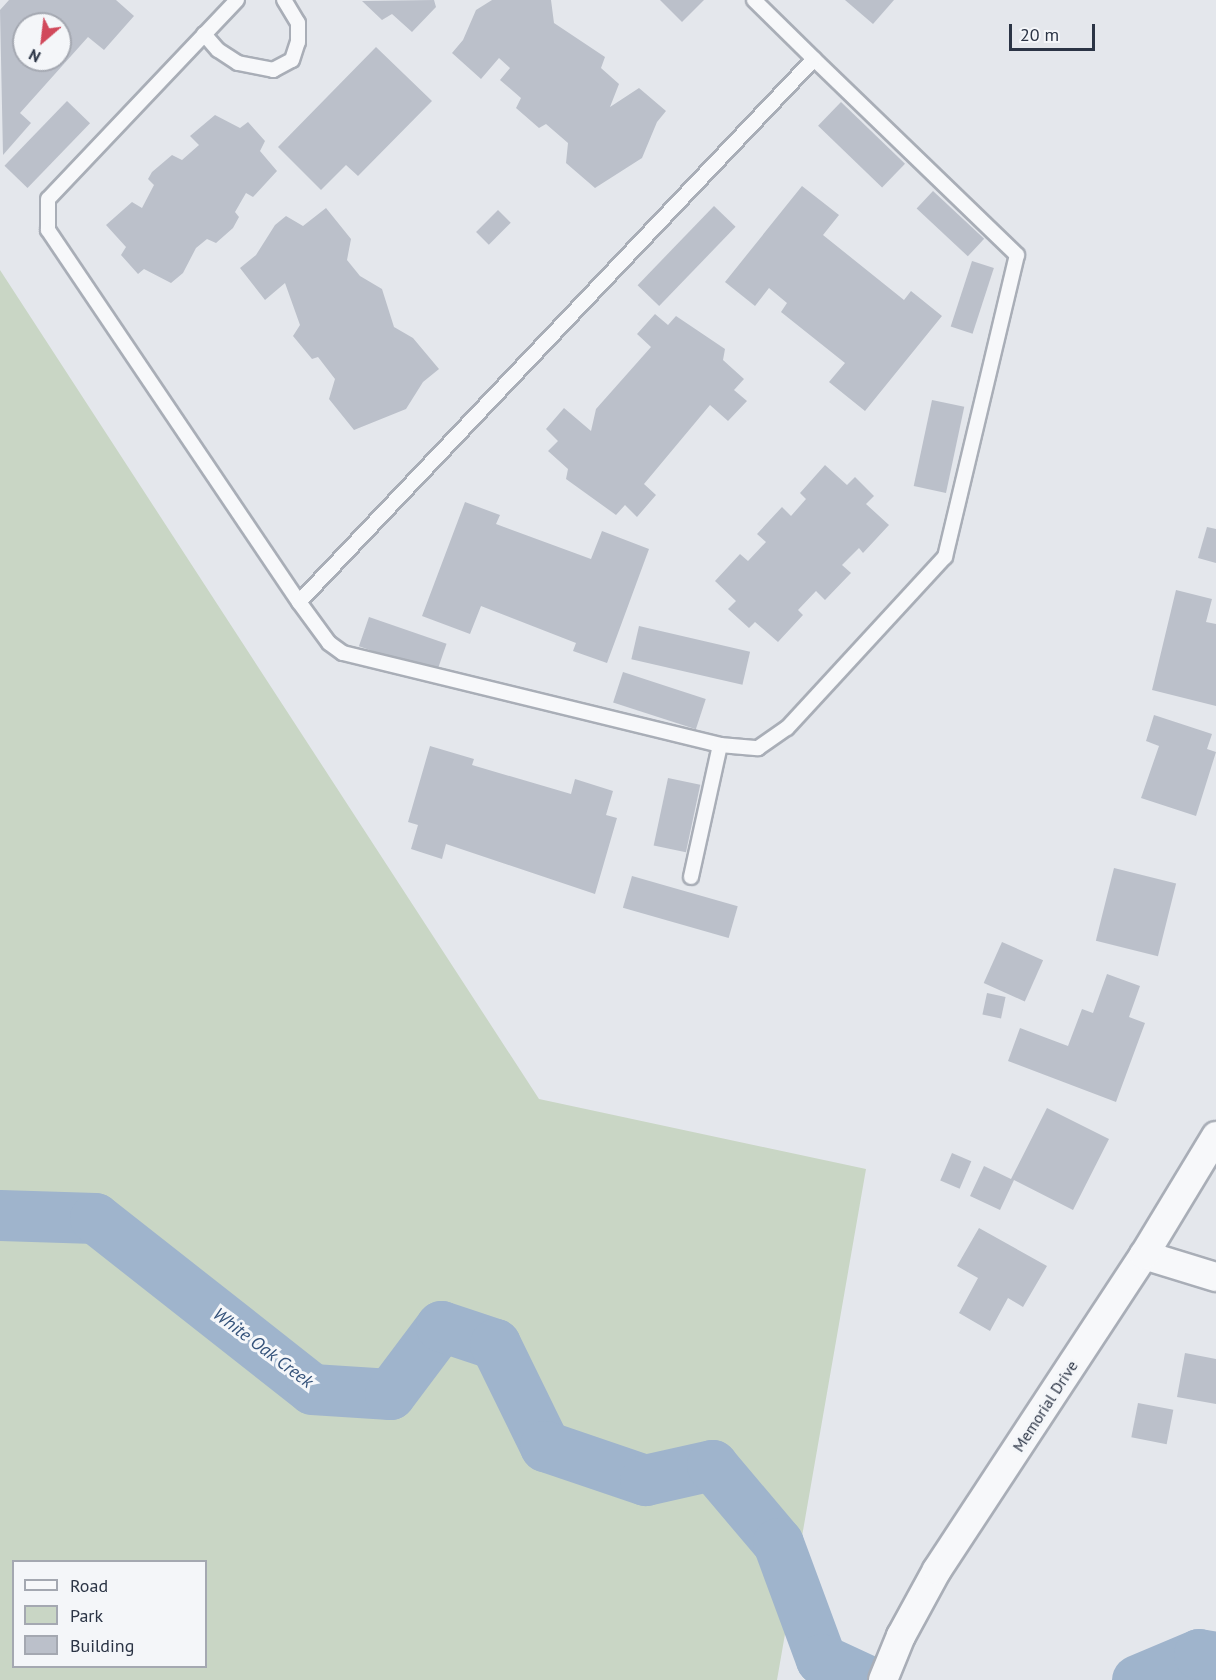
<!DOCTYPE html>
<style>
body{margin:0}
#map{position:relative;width:1216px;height:1680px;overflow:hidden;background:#e4e7ec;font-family:"PT Sans",sans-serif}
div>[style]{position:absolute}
.green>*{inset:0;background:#c9d6c5}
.river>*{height:51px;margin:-25.5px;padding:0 25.5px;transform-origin:25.5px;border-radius:25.5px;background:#9fb4cc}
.building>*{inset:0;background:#bbc0ca;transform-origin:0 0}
.roads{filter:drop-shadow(2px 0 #a9aeb7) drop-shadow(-2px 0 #a9aeb7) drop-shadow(0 2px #a9aeb7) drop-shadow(0 -2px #a9aeb7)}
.lane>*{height:14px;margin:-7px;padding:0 7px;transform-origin:7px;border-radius:7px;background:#f7f8fa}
.street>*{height:28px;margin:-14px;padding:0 14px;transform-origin:14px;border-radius:14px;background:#f7f8fa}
span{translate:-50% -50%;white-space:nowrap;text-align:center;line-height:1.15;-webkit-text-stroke:6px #f4f6f9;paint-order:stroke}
.street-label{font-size:16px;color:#2b3445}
.water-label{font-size:18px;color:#34527a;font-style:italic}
.legend{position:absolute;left:12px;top:1560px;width:195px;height:108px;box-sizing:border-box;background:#f4f6f9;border:2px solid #a4a8b1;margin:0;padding:8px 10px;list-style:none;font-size:18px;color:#2b3445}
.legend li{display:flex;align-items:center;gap:12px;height:30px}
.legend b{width:30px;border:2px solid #a4a8b1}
.north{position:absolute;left:12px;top:12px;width:60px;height:60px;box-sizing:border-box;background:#f4f6f9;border:2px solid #a4a8b1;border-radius:50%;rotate:208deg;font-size:16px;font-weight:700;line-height:24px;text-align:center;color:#2b3445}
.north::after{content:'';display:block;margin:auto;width:21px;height:27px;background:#d1495b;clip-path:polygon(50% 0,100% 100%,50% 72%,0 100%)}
.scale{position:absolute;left:1009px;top:24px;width:86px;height:27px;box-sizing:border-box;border:3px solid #2b3445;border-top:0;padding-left:8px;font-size:18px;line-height:21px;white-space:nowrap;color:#2b3445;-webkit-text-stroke:4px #f4f6f9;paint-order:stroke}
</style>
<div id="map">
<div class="green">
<div style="clip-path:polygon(evenodd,0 270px,539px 1099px,866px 1169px,777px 1680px,0 1680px,0 270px,14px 1562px,206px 1562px,206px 1666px,14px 1666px,14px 1562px)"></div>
</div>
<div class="river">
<div style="left:0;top:1215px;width:95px;rotate:1.8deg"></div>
<div style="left:95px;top:1218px;width:276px;rotate:38.2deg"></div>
<div style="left:312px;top:1389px;width:78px;rotate:3.7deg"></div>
<div style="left:390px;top:1394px;width:85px;rotate:-53.1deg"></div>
<div style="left:441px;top:1326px;width:57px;rotate:18.4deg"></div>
<div style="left:495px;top:1344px;width:114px;rotate:63.9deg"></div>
<div style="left:545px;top:1446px;width:106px;rotate:18.8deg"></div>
<div style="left:645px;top:1480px;width:69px;rotate:-12.6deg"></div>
<div style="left:712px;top:1465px;width:102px;rotate:49.8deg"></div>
<div style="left:778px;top:1543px;width:124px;rotate:69.7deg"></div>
<div style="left:821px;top:1659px;width:50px;rotate:25deg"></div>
<div style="left:1137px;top:1680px;width:67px;rotate:-22.8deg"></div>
<div style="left:1199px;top:1654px;width:17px;rotate:10deg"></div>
</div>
<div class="building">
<div style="clip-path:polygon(evenodd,9px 0,116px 0,134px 16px,104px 50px,88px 37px,20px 113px,31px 123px,3px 155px,0 10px,9px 0,24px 24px,60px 24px,60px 60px,24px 60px,24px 24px)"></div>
<div style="clip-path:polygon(434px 0,436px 7px,412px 32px,392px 14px,382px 20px,362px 1px)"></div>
<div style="clip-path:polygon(492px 0,551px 0,554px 23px,605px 57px,601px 68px,619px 84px,610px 107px,639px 88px,666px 111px,657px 122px,642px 158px,595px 188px,566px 163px,568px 143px,546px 124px,539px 128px,516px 108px,521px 98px,500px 80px,510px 68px,499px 58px,481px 79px,452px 53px,463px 40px,476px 10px)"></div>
<div style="clip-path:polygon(660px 0,704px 0,682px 22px)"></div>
<div style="clip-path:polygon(845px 0,894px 0,873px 24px)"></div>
<div style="clip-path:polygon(376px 47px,432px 101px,358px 176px,346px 165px,321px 190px,278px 147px)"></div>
<div style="left:67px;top:101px;width:32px;height:90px;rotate:44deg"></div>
<div style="left:841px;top:102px;width:89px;height:33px;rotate:44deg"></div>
<div style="clip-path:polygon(215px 115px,240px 128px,248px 122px,265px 141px,260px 151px,277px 171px,253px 197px,246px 193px,235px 212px,239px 217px,233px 228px,216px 243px,207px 239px,196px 248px,183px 273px,171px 283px,144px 269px,138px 274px,121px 255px,126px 247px,106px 225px,132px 202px,142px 208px,154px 185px,148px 179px,152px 172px,172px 155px,182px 160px,199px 145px,190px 136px)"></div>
<div style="clip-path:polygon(802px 186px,839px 215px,823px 235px,904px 300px,911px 291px,942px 316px,865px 411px,829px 382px,845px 363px,781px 312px,787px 303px,769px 288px,755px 306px,725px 282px)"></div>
<div style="left:933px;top:191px;width:70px;height:24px;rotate:43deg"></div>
<div style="left:714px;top:206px;width:30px;height:110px;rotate:44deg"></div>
<div style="clip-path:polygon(326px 208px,351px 239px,347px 260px,360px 276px,382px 289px,394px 327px,413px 338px,439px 369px,423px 382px,406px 409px,354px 430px,329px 399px,335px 379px,318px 357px,312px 359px,293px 336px,300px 325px,285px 283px,265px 300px,240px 268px,256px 255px,275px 225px,286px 216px,303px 226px)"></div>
<div style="left:498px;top:210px;width:18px;height:31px;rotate:45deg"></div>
<div style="left:972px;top:261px;width:23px;height:69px;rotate:18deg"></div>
<div style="clip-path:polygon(655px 314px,668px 325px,676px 316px,725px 349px,723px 360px,744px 379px,734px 390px,747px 401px,728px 421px,710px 405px,644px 484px,656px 495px,637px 517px,625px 505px,616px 515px,566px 479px,568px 469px,548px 451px,558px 441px,546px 429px,564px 408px,591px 431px,596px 409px,651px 347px,637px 334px)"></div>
<div style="left:932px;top:400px;width:33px;height:88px;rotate:12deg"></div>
<div style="clip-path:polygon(825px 465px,847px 485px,855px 477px,874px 496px,866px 504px,889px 525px,863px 553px,859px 548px,842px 565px,851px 573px,825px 600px,816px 591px,798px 610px,803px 615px,778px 642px,755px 622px,749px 628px,728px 609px,736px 601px,715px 581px,740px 554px,748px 561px,766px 542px,757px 534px,782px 507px,791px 516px,806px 499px,800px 493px)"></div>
<div style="clip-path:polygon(465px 502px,500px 515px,496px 524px,591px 559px,602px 531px,649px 549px,607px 663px,573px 651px,576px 643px,481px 606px,470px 634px,422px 616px)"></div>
<div style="clip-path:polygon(1207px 527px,1216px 529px,1216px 563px,1198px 558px)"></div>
<div style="clip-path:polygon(1176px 590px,1212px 599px,1206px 622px,1216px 624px,1216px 706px,1152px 690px)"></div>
<div style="left:369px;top:617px;width:82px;height:31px;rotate:19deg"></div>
<div style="left:639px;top:626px;width:114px;height:34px;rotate:13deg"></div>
<div style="left:623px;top:672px;width:87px;height:32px;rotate:18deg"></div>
<div style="clip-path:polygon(1154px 715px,1212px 734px,1207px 749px,1216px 752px,1196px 816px,1141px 798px,1159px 746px,1146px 741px)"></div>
<div style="clip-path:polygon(430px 746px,474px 759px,472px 765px,571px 794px,575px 779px,613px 791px,606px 815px,617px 818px,595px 894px,446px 844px,442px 859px,411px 849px,418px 825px,408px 822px)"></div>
<div style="left:668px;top:778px;width:33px;height:69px;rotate:12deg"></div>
<div style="left:1114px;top:868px;width:64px;height:75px;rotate:14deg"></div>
<div style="left:632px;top:876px;width:110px;height:33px;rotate:16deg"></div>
<div style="left:1002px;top:942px;width:45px;height:45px;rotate:24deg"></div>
<div style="clip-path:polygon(1107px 974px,1140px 986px,1129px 1017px,1145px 1023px,1116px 1102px,1008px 1061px,1020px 1028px,1068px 1046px,1082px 1009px,1093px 1013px)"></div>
<div style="left:987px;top:993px;width:19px;height:22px;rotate:12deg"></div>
<div style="clip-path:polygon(1047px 1108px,1109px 1139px,1073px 1210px,1014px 1180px,1000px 1210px,970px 1196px,984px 1166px,1011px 1179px)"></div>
<div style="left:952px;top:1153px;width:21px;height:30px;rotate:23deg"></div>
<div style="clip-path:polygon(979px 1228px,1047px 1266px,1023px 1307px,1008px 1298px,990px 1331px,959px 1313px,978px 1278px,957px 1266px)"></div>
<div style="clip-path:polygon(1185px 1353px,1216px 1359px,1216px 1404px,1177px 1397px)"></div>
<div style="left:1138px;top:1403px;width:36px;height:35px;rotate:11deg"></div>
</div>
<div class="roads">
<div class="lane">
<div style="left:237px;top:0;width:274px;rotate:133.5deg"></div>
<div style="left:48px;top:199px;width:31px;rotate:90deg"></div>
<div style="left:48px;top:230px;width:449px;rotate:56deg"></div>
<div style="left:299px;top:602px;width:51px;rotate:53.8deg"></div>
<div style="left:329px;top:643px;width:17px;rotate:36deg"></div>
<div style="left:343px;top:653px;width:388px;rotate:13.7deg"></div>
<div style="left:720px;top:745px;width:38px;rotate:5deg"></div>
<div style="left:758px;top:748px;width:35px;rotate:-35deg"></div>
<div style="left:787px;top:728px;width:233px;rotate:-47.3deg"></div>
<div style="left:945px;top:557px;width:310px;rotate:-76.6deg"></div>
<div style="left:1017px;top:255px;width:282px;rotate:-136deg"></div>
<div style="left:814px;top:59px;width:748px;rotate:133.48deg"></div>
<div style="left:754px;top:0;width:84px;rotate:44.5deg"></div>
<div style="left:204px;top:34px;width:21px;rotate:49deg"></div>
<div style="left:218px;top:50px;width:24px;rotate:33deg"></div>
<div style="left:238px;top:63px;width:36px;rotate:11deg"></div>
<div style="left:273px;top:70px;width:21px;rotate:-28deg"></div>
<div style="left:292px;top:60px;width:19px;rotate:-72deg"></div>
<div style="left:298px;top:42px;width:19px;rotate:-90deg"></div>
<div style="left:298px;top:23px;width:27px;rotate:-121deg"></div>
<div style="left:691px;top:877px;width:135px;rotate:-77.6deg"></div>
</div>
<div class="street">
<div style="left:1144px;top:1255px;width:75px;rotate:17deg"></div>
<div style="left:883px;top:1680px;width:48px;rotate:-67.8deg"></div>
<div style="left:901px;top:1636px;width:75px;rotate:-61.4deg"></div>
<div style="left:937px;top:1570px;width:377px;rotate:-56.7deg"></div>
<div style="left:1144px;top:1255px;width:139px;rotate:-58.8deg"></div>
</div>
</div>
<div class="street-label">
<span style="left:1045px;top:1406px;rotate:-57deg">Memorial Drive</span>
</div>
<div class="water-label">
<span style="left:263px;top:1348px;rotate:37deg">White Oak Creek</span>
</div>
<ul class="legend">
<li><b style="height:8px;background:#f7f8fa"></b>Road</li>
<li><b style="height:16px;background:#c9d6c5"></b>Park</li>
<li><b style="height:16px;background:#bbc0ca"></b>Building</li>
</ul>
<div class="north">N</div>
<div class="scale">20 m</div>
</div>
